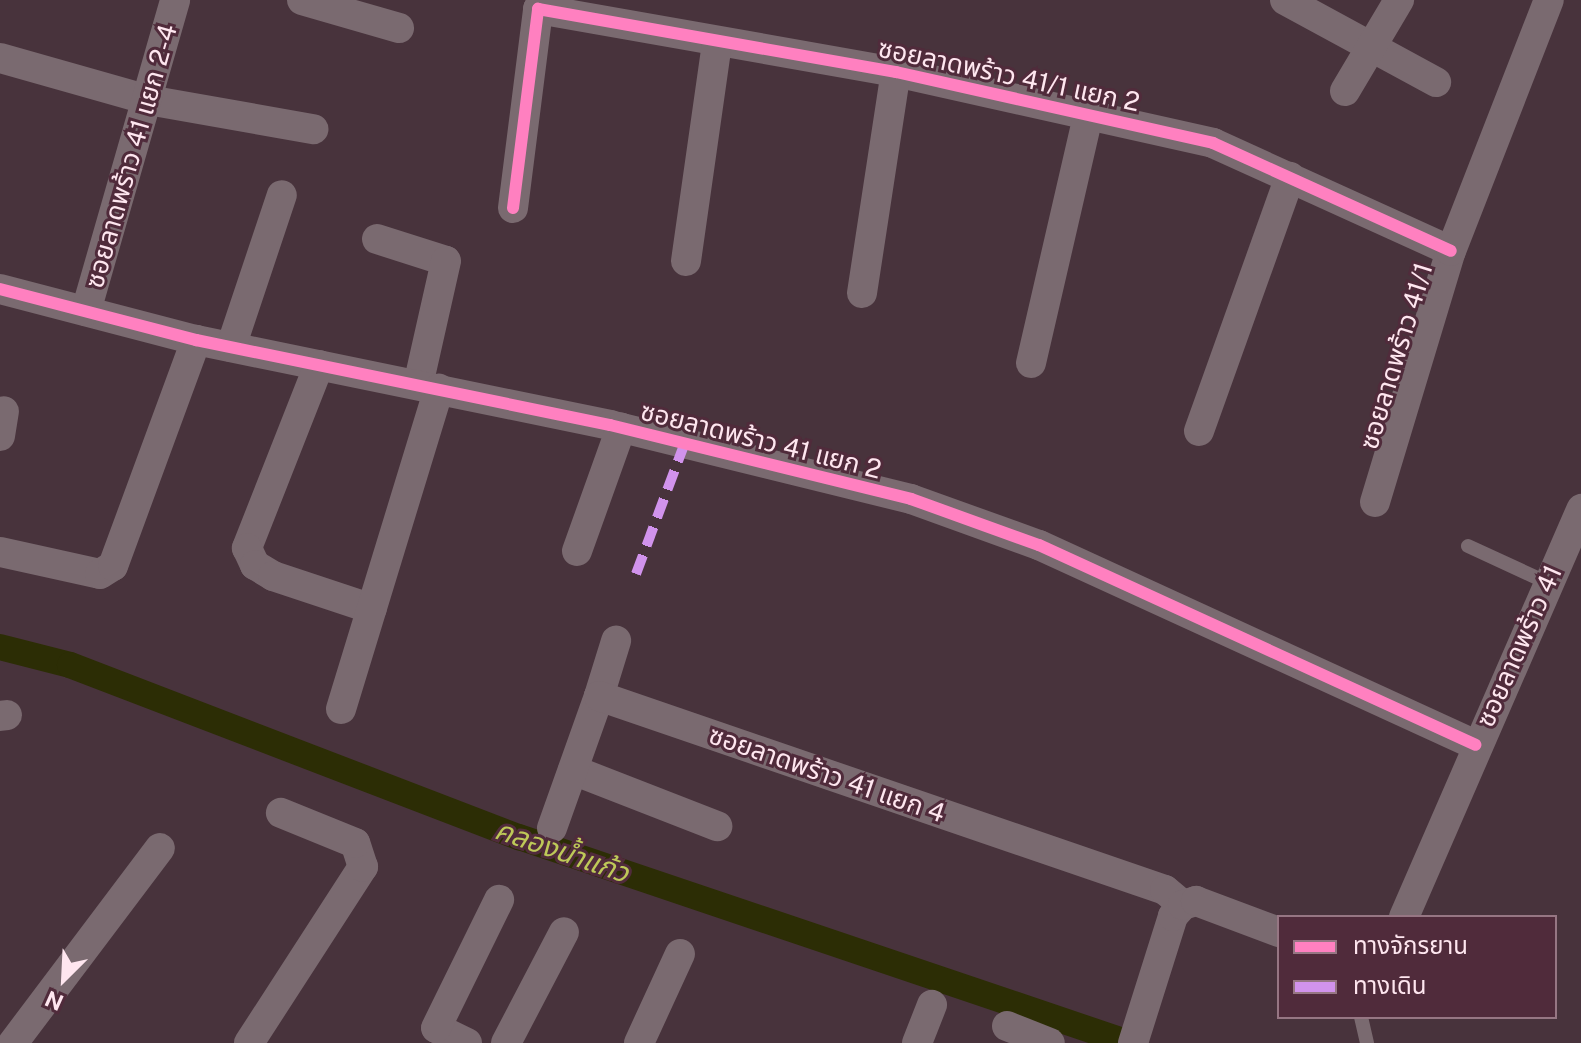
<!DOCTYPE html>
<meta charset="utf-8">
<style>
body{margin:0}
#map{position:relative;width:1581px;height:1043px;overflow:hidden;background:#48333c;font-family:"Public Sans","Noto Sans Thai",sans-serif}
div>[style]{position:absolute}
.canal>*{height:26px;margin:-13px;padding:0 13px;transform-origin:13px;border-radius:13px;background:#2c2d05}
.service>*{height:14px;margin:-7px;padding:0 7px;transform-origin:7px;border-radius:7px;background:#7a6a70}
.minor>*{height:30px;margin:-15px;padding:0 15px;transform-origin:15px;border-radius:15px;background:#7a6a70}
.quiet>*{height:10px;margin-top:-5px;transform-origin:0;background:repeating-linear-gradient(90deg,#d193ec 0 20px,transparent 0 30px)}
.cycleway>*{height:12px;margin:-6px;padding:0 6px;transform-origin:6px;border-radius:6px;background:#ff80c0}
span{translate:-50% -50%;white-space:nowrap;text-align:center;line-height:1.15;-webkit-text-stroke:6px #502b3b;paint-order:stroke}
.street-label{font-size:26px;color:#fee6ef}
.water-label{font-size:28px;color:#bec958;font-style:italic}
.legend{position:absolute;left:1277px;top:915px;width:280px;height:104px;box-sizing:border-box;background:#502b3b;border:2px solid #967683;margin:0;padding:10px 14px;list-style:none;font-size:24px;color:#fee6ef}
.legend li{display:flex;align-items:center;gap:16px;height:40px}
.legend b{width:40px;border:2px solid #967683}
.north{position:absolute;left:24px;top:939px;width:80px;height:80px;-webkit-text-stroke:6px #502b3b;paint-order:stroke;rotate:204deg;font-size:22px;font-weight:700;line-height:32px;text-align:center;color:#fee6ef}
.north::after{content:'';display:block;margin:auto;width:28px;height:36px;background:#fee6ef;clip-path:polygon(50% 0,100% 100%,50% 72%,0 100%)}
</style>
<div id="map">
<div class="canal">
<div style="left:0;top:647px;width:72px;rotate:14.4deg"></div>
<div style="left:70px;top:665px;width:481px;rotate:21deg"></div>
<div style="left:519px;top:837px;width:644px;rotate:18.66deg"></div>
</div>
<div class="service">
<div style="left:1468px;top:546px;width:88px;rotate:24.8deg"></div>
<div style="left:1361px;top:1017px;width:27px;rotate:77deg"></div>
</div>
<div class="minor">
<div style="left:302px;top:0;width:101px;rotate:16.1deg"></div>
<div style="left:1285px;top:0;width:172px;rotate:28.5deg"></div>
<div style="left:0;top:58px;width:154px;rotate:15.8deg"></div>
<div style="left:148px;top:100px;width:168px;rotate:10deg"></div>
<div style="left:1345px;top:91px;width:106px;rotate:-59.3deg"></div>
<div style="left:513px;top:208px;width:201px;rotate:-82.8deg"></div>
<div style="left:538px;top:9px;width:364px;rotate:10deg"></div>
<div style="left:896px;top:72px;width:325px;rotate:12.6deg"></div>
<div style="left:1213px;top:143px;width:261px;rotate:24.4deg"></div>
<div style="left:377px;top:239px;width:72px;rotate:17.7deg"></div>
<div style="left:446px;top:261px;width:127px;rotate:102.7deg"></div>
<div style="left:686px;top:261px;width:220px;rotate:-81.9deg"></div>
<div style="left:0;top:289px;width:203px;rotate:14.6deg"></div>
<div style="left:196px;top:340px;width:423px;rotate:11.6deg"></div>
<div style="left:610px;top:425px;width:310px;rotate:13.8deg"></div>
<div style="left:911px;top:499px;width:136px;rotate:19.8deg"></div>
<div style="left:1039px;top:545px;width:480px;rotate:24.6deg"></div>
<div style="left:862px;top:293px;width:224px;rotate:-81.3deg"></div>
<div style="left:86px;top:311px;width:323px;rotate:-74deg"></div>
<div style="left:231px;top:347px;width:160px;rotate:-71.5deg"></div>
<div style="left:1031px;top:363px;width:259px;rotate:-77deg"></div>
<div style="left:319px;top:365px;width:197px;rotate:111.5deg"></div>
<div style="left:247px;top:548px;width:19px;rotate:65deg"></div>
<div style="left:255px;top:565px;width:21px;rotate:31deg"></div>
<div style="left:273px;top:576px;width:104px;rotate:18.4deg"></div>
<div style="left:1199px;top:431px;width:270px;rotate:-70.3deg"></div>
<div style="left:0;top:436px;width:25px;rotate:-81deg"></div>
<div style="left:1375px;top:502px;width:262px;rotate:-73.2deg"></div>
<div style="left:1451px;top:251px;width:269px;rotate:-68.7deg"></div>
<div style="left:577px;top:551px;width:131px;rotate:-70.3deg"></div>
<div style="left:0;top:552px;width:102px;rotate:12.4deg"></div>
<div style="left:100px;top:574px;width:15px;rotate:-32deg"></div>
<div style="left:113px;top:566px;width:241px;rotate:-69.8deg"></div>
<div style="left:599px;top:696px;width:58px;rotate:-72.8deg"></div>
<div style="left:341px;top:709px;width:335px;rotate:-73deg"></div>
<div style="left:0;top:716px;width:7px;rotate:-8deg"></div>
<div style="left:573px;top:770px;width:155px;rotate:21.3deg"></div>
<div style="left:552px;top:828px;width:140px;rotate:-70.4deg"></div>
<div style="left:599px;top:696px;width:598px;rotate:18.92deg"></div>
<div style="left:1165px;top:890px;width:23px;rotate:40deg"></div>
<div style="left:1404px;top:917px;width:445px;rotate:-66.5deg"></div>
<div style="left:1007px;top:1026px;width:46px;rotate:21.6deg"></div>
<div style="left:13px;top:1043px;width:244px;rotate:-53deg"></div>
<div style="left:249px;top:1043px;width:210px;rotate:-57.1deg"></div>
<div style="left:363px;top:867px;width:25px;rotate:-108deg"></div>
<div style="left:355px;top:843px;width:80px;rotate:-157.9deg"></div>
<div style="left:467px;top:1043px;width:34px;rotate:-154deg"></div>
<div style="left:436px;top:1028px;width:143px;rotate:-63.8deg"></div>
<div style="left:506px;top:1043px;width:125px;rotate:-62.4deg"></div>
<div style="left:639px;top:1043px;width:98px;rotate:-65.3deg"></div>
<div style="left:917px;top:1043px;width:41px;rotate:-68.5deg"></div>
<div style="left:1133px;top:1043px;width:133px;rotate:-72.5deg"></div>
<div style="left:1173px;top:916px;width:15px;rotate:-48deg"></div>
<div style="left:1183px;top:905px;width:14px;rotate:-17deg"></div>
<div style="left:1196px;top:901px;width:89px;rotate:20.5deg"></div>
</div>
<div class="quiet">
<div style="left:636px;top:574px;width:138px;rotate:-69.6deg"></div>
</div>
<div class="cycleway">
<div style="left:513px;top:208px;width:201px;rotate:-82.8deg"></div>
<div style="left:538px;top:9px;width:364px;rotate:10deg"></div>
<div style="left:896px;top:72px;width:325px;rotate:12.6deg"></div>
<div style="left:1213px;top:143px;width:261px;rotate:24.4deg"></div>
<div style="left:0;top:289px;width:203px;rotate:14.6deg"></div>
<div style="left:196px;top:340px;width:423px;rotate:11.6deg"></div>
<div style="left:610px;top:425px;width:310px;rotate:13.8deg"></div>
<div style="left:911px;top:499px;width:136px;rotate:19.8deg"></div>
<div style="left:1039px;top:545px;width:480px;rotate:24.6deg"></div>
</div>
<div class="street-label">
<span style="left:1009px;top:75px;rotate:12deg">ซอยลาดพร้าว 41/1 แยก 2</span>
<span style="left:131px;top:156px;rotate:-74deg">ซอยลาดพร้าว 41 แยก 2-4</span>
<span style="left:1396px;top:356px;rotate:-73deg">ซอยลาดพร้าว 41/1</span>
<span style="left:761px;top:440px;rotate:14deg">ซอยลาดพร้าว 41 แยก 2</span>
<span style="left:1519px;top:646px;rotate:-66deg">ซอยลาดพร้าว 41</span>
<span style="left:827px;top:774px;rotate:19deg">ซอยลาดพร้าว 41 แยก 4</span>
</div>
<div class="water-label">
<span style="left:562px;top:851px;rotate:19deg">คลองน้ำแก้ว</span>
</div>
<ul class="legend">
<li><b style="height:10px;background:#ff80c0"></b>ทางจักรยาน</li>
<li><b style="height:10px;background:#d193ec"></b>ทางเดิน</li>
</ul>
<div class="north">N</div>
</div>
